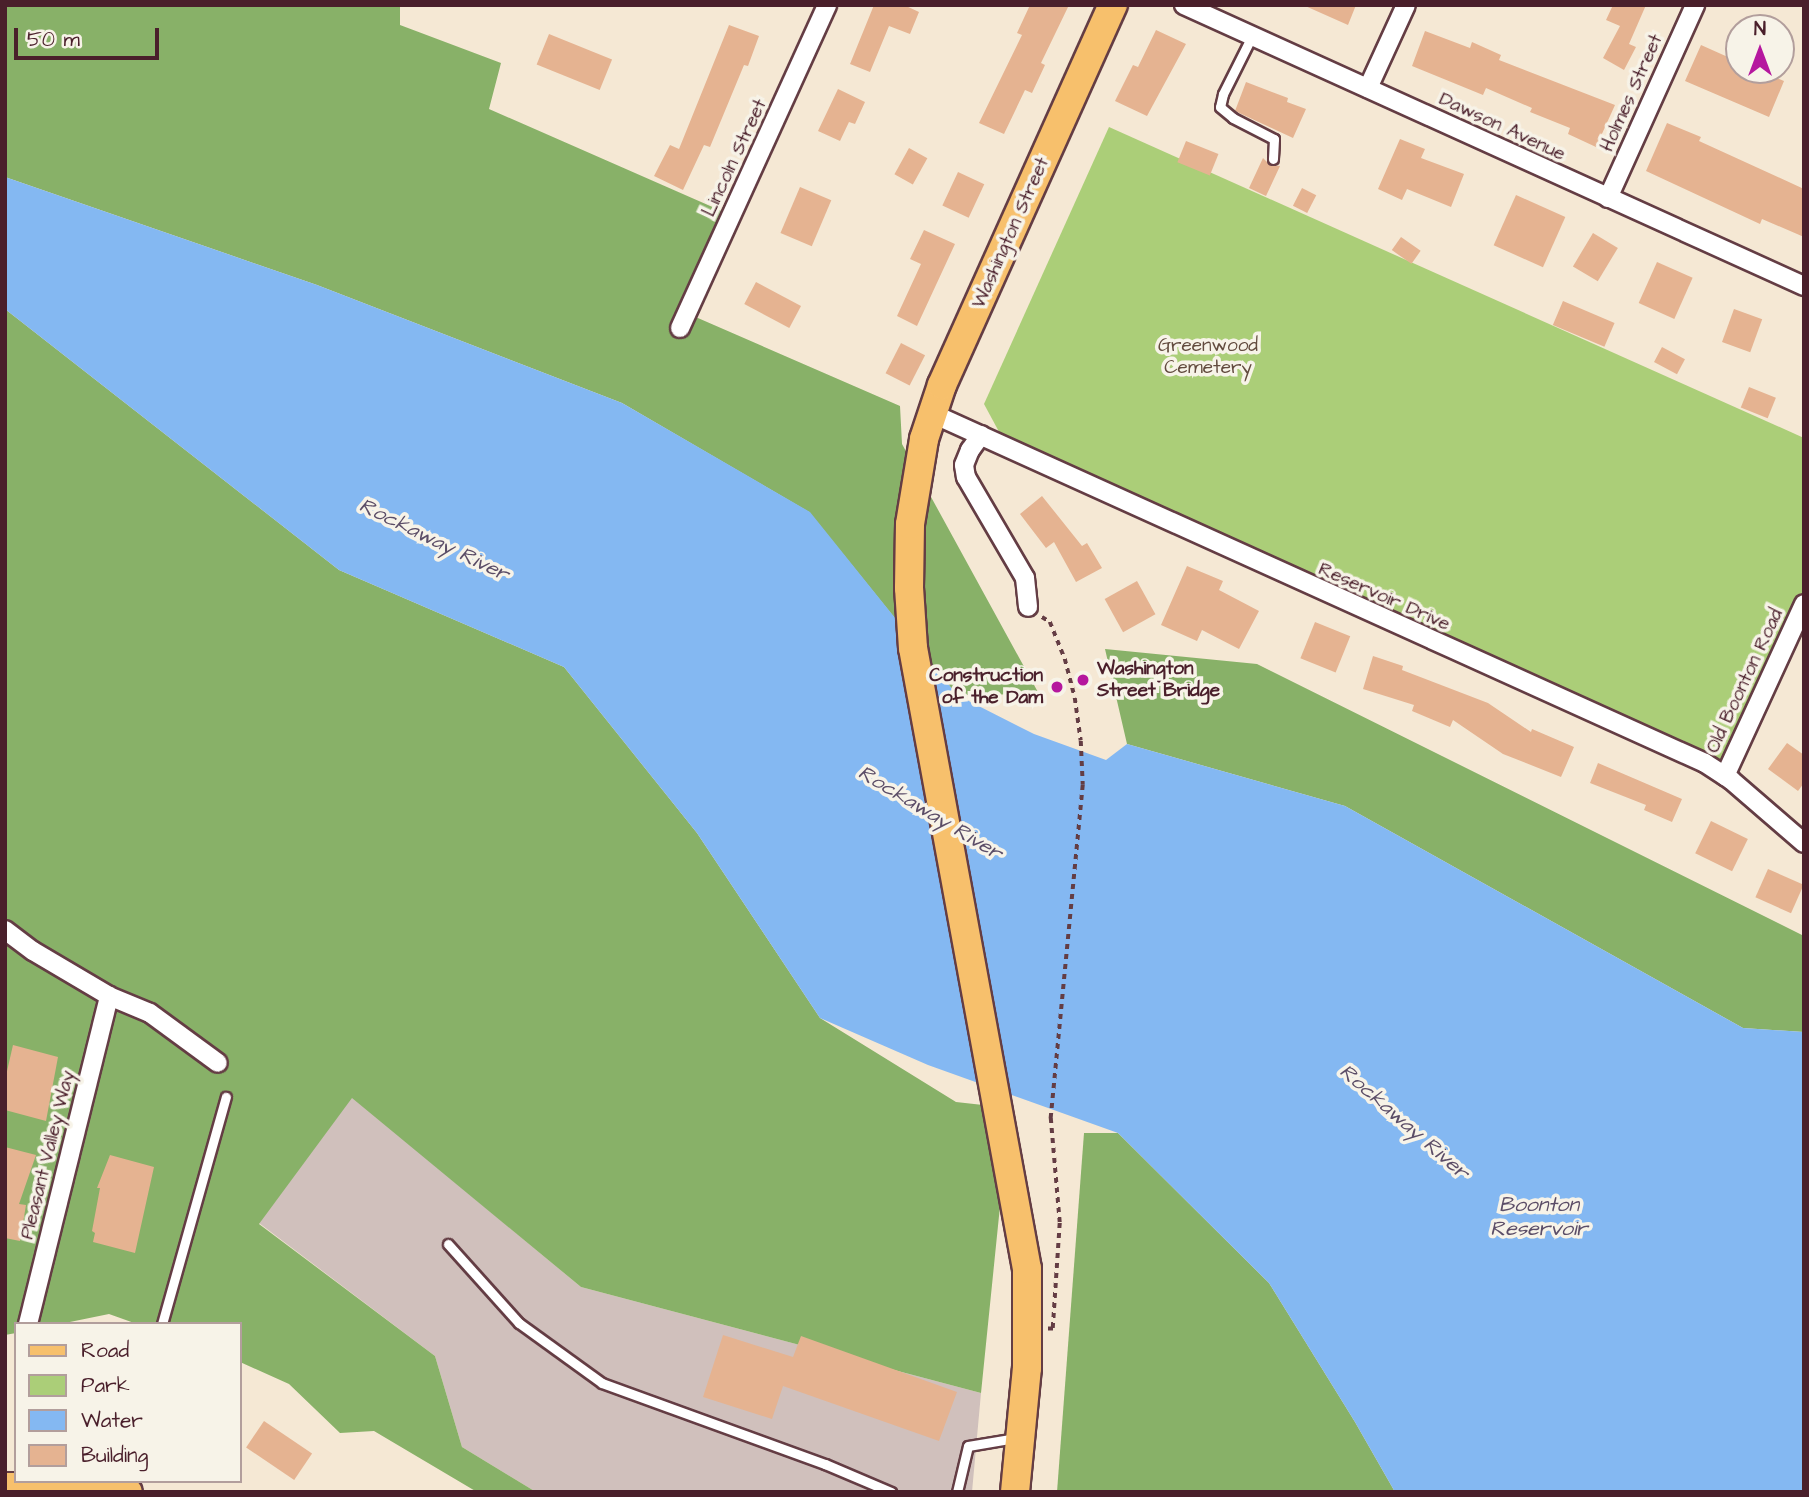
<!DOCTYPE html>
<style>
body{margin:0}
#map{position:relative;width:1809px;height:1497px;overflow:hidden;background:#f5e8d4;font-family:"Architects Daughter",sans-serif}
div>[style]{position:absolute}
.industrial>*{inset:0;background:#d0c0bc}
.green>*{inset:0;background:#abce78}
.forest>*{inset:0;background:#88b168}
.water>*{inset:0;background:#84b8f2}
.building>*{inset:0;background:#e5b391;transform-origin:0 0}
.path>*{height:3.5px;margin-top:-1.75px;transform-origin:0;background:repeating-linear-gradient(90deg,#643d44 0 5px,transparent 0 10px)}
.roads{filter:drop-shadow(2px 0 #643d44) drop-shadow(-2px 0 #643d44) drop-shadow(0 2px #643d44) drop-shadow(0 -2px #643d44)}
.lane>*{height:9px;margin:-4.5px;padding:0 4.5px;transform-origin:4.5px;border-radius:4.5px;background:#fff}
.street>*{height:18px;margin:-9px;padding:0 9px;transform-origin:9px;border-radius:9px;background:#fff}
.primary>*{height:28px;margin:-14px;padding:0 14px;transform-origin:14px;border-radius:14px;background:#f7c06c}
.dots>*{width:19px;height:19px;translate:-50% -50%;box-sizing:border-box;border:4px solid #f7f3e8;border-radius:50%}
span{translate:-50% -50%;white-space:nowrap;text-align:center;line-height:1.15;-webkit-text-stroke:7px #f7f3e8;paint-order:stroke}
.street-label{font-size:19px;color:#4a1f2b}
.park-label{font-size:19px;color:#624b3e}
.poi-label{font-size:19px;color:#4a1f2b;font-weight:700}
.left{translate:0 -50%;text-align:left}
.right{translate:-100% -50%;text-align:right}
.water-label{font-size:21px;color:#5b4d67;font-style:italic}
.frame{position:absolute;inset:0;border:7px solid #4a1f2b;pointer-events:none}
.legend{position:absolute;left:14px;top:1322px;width:228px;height:161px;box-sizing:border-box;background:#f7f3e8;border:2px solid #b29e9c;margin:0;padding:9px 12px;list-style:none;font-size:21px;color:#4a1f2b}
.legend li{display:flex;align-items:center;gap:14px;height:35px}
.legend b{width:35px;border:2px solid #b29e9c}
.north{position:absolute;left:1725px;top:14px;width:70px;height:70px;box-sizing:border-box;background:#f7f3e8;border:2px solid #b29e9c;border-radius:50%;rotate:0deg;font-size:19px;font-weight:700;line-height:28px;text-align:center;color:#4a1f2b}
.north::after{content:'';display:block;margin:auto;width:24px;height:32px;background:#b5179e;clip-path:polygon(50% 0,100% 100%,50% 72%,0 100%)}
.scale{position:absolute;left:14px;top:28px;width:145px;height:32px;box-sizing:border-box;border:4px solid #4a1f2b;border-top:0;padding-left:9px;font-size:21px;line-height:24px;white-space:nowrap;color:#4a1f2b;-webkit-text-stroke:5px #f7f3e8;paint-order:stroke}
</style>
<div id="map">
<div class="industrial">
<div style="clip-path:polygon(352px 1097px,581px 1287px,981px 1393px,972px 1492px,536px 1492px,462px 1447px,435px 1356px,259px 1223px)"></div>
</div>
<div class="green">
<div style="clip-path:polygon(1109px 127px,1804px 438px,1804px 616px,1730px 773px,1011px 454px,984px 404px)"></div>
</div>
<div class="forest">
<div style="clip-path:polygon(5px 5px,400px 5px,400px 25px,501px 63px,489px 109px,733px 216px,691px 315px,900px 406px,902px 444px,1039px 694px,957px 695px,809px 512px,622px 403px,317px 285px,5px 177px)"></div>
<div style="clip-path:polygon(5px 309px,339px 570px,564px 667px,697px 833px,820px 1018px,956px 1102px,1010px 1108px,981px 1393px,581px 1287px,352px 1098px,259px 1224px,435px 1356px,462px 1447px,536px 1492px,477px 1492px,374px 1431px,340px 1433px,289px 1384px,240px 1362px,240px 1324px,137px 1324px,109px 1314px,60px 1324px,16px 1324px,16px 1333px,5px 1335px)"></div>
<div style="clip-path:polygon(1105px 649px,1257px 664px,1804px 936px,1804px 1032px,1743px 1028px,1345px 806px,1127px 744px)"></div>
<div style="clip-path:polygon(1084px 1133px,1118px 1133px,1269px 1283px,1355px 1422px,1395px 1492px,1057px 1492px)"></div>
</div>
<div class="water">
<div style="clip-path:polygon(5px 177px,317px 285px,622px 403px,810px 512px,957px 695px,1034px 734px,1106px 760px,1127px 744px,1345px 806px,1743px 1028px,1804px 1032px,1804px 1492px,1395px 1492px,1355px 1422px,1269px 1283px,1118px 1133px,928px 1065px,820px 1018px,697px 833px,564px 667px,339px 570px,5px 309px)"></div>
</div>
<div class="building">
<div style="clip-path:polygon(874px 5px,904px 5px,919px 12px,910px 34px,889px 26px,870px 72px,850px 64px)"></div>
<div style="clip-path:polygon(1030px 5px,1069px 5px,1041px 63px,1045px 65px,1032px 93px,1025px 90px,1004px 134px,979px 123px,1022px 35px,1017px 33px)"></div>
<div style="clip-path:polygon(1303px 5px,1356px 5px,1348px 25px)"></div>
<div style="clip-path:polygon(1613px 5px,1646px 5px,1629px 44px,1636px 47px,1624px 70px,1603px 58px,1620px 26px,1606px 20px)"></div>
<div style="clip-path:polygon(729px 25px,759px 36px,748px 66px,744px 65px,710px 147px,704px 145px,683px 190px,654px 176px,670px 145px,679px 149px)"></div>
<div style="clip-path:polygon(1156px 30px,1186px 44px,1147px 116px,1115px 101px,1133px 65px,1138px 67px)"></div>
<div style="clip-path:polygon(1425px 31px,1470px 48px,1472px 42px,1501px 55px,1499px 60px,1615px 105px,1596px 147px,1568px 134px,1570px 128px,1530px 112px,1532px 108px,1486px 88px,1483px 95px,1412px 66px)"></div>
<div style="left:549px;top:34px;width:68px;height:33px;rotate:22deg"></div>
<div style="clip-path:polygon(1701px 45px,1739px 62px,1739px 70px,1758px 70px,1784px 81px,1769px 117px,1685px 81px)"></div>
<div style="clip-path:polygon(1246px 82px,1288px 98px,1287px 102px,1306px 109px,1293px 138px,1235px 111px)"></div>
<div style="clip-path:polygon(838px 89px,865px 102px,855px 124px,849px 122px,840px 141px,818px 131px)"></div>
<div style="clip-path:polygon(1667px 123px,1701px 137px,1699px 141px,1804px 189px,1804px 237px,1762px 219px,1760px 224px,1646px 171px)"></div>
<div style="clip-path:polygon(1400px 139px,1425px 149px,1421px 158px,1464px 174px,1451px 207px,1407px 189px,1402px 200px,1378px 189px)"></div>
<div style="left:1186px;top:141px;width:35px;height:23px;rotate:22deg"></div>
<div style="left:909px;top:148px;width:21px;height:30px;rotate:29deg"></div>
<div style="clip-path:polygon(1263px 158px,1270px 165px,1280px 166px,1266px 196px,1249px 188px)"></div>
<div style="left:958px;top:172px;width:29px;height:37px;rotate:25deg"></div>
<div style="left:800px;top:187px;width:34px;height:50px;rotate:23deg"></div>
<div style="left:1302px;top:188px;width:16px;height:20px;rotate:27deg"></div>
<div style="left:1516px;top:195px;width:54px;height:55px;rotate:24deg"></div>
<div style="clip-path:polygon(924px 230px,955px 244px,917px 326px,897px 316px,921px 264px,910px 259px)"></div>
<div style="left:1593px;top:233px;width:29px;height:39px;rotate:31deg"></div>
<div style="left:1401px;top:237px;width:24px;height:16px;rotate:35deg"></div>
<div style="left:1657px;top:262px;width:39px;height:45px;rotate:24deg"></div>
<div style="left:756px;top:282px;width:51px;height:25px;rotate:28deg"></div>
<div style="left:1563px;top:301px;width:56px;height:26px;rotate:23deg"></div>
<div style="left:1734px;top:309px;width:30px;height:35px;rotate:20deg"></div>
<div style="left:901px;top:343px;width:27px;height:34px;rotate:27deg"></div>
<div style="left:1662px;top:347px;width:26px;height:17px;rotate:28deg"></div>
<div style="left:1749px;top:387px;width:29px;height:22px;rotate:22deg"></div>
<div style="clip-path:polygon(1042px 496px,1082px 546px,1087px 543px,1102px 568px,1076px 582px,1054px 542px,1046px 548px,1020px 514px)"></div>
<div style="clip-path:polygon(1187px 566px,1223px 581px,1219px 590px,1259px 611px,1239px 649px,1202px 630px,1197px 641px,1161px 625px)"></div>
<div style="left:1137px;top:581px;width:38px;height:37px;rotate:61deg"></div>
<div style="left:1315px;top:622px;width:38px;height:39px;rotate:22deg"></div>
<div style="clip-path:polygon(1373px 656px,1403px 666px,1402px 670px,1488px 703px,1531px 732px,1532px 729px,1574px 747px,1561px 777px,1503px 754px,1453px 720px,1450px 727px,1412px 711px,1414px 705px,1363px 689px)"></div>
<div style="clip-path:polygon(1787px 743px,1804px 755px,1804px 783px,1798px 791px,1768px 769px)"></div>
<div style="clip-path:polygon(1598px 763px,1682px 799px,1672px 822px,1644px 810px,1646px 805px,1590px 783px)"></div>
<div style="left:1711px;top:821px;width:41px;height:36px;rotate:26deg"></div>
<div style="left:1768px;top:869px;width:39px;height:31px;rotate:24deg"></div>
<div style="clip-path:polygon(13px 1045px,58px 1057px,46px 1121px,5px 1110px,5px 1080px)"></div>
<div style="clip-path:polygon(5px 1147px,36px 1155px,19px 1204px,26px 1205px,20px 1241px,5px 1238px)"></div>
<div style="clip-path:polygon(110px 1155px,154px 1167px,135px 1253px,93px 1242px,95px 1233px,92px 1231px,100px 1188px,97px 1188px)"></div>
<div style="clip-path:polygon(723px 1335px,793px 1357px,801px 1336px,957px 1392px,939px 1441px,783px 1386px,772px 1419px,703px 1397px)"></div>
<div style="left:264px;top:1421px;width:58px;height:32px;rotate:34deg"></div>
</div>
<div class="path">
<div style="left:1042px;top:617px;width:9px;rotate:32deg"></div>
<div style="left:1050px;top:622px;width:40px;rotate:68deg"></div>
<div style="left:1065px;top:659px;width:40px;rotate:75.6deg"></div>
<div style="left:1075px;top:698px;width:43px;rotate:82.1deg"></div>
<div style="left:1081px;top:741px;width:44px;rotate:87.4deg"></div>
<div style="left:1083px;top:785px;width:335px;rotate:95.5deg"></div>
<div style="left:1051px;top:1118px;width:105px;rotate:85.1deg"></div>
<div style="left:1060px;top:1223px;width:106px;rotate:93.8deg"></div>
<div style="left:1053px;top:1329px;width:5px;rotate:180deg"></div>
</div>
<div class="roads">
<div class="lane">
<div style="left:1252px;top:36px;width:65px;rotate:116.6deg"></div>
<div style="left:1223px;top:94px;width:13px;rotate:103deg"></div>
<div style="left:1220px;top:107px;width:17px;rotate:40deg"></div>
<div style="left:1233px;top:118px;width:46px;rotate:27.1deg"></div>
<div style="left:1274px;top:139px;width:20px;rotate:93deg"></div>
<div style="left:448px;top:1244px;width:106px;rotate:48.1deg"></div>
<div style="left:519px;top:1323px;width:102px;rotate:35.9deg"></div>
<div style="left:602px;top:1383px;width:237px;rotate:20deg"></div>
<div style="left:825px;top:1464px;width:72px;rotate:23deg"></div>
<div style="left:162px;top:1324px;width:236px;rotate:-74.3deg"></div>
<div style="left:957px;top:1492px;width:47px;rotate:-76.6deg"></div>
<div style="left:968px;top:1446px;width:49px;rotate:-9.5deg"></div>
</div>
<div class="street">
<div style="left:1184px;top:5px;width:681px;rotate:24.38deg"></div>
<div style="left:1368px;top:88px;width:91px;rotate:-65.4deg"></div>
<div style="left:1608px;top:198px;width:212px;rotate:-65.7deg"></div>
<div style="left:680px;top:328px;width:355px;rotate:-65.5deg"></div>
<div style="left:931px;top:413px;width:849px;rotate:24.33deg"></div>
<div style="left:1705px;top:763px;width:31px;rotate:33deg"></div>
<div style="left:1731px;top:780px;width:96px;rotate:40.8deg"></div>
<div style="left:981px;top:435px;width:19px;rotate:126deg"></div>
<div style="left:970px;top:450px;width:16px;rotate:112deg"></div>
<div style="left:964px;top:465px;width:12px;rotate:81deg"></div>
<div style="left:966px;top:477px;width:117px;rotate:59.7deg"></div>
<div style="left:1025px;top:578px;width:29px;rotate:84deg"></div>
<div style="left:1725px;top:776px;width:189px;rotate:-65.3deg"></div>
<div style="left:5px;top:930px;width:35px;rotate:37deg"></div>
<div style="left:33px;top:951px;width:88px;rotate:30.6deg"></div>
<div style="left:109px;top:996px;width:44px;rotate:22.5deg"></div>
<div style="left:150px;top:1013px;width:84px;rotate:36.3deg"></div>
<div style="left:28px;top:1324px;width:338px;rotate:-76.1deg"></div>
</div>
<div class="primary">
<div style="left:5px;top:1487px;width:79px"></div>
<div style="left:84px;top:1487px;width:44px;rotate:6.5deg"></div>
<div style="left:1015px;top:1492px;width:125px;rotate:-84.5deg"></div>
<div style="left:1027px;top:1368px;width:99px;rotate:-90deg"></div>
<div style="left:1027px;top:1269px;width:631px;rotate:-100.4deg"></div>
<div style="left:913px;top:648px;width:60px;rotate:-93.8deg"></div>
<div style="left:909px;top:588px;width:64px;rotate:-89.1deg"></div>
<div style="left:910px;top:524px;width:86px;rotate:-80.6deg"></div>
<div style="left:924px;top:439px;width:57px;rotate:-71.6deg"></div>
<div style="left:942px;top:385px;width:417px;rotate:-65.8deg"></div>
</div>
</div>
<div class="dots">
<div style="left:1083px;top:680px;background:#b5179e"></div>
<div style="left:1057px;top:687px;background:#b5179e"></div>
</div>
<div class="street-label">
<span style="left:1632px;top:93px;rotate:-66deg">Holmes Street</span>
<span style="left:1502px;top:127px;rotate:25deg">Dawson Avenue</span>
<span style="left:735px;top:158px;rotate:-65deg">Lincoln Street</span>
<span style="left:1011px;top:233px;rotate:-66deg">Washington Street</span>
<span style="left:1384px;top:597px;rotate:24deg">Reservoir Drive</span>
<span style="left:1745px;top:681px;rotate:-65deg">Old Boonton Road</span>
<span style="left:48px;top:1155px;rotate:-76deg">Pleasant Valley Way</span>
</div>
<div class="park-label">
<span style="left:1208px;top:357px">Greenwood<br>Cemetery</span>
</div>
<div class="poi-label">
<span class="left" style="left:1097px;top:680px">Washington<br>Street Bridge</span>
<span class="right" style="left:1043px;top:687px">Construction<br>of the Dam</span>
</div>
<div class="water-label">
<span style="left:434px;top:540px;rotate:26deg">Rockaway River</span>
<span style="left:930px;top:813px;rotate:31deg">Rockaway River</span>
<span style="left:1404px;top:1122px;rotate:41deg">Rockaway River</span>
<span style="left:1539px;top:1217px">Boonton<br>Reservoir</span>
</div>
<div class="frame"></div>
<ul class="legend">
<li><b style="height:9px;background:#f7c06c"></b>Road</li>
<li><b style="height:19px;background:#abce78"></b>Park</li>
<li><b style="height:19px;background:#84b8f2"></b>Water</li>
<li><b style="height:19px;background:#e5b391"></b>Building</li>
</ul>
<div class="north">N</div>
<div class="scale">50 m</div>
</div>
